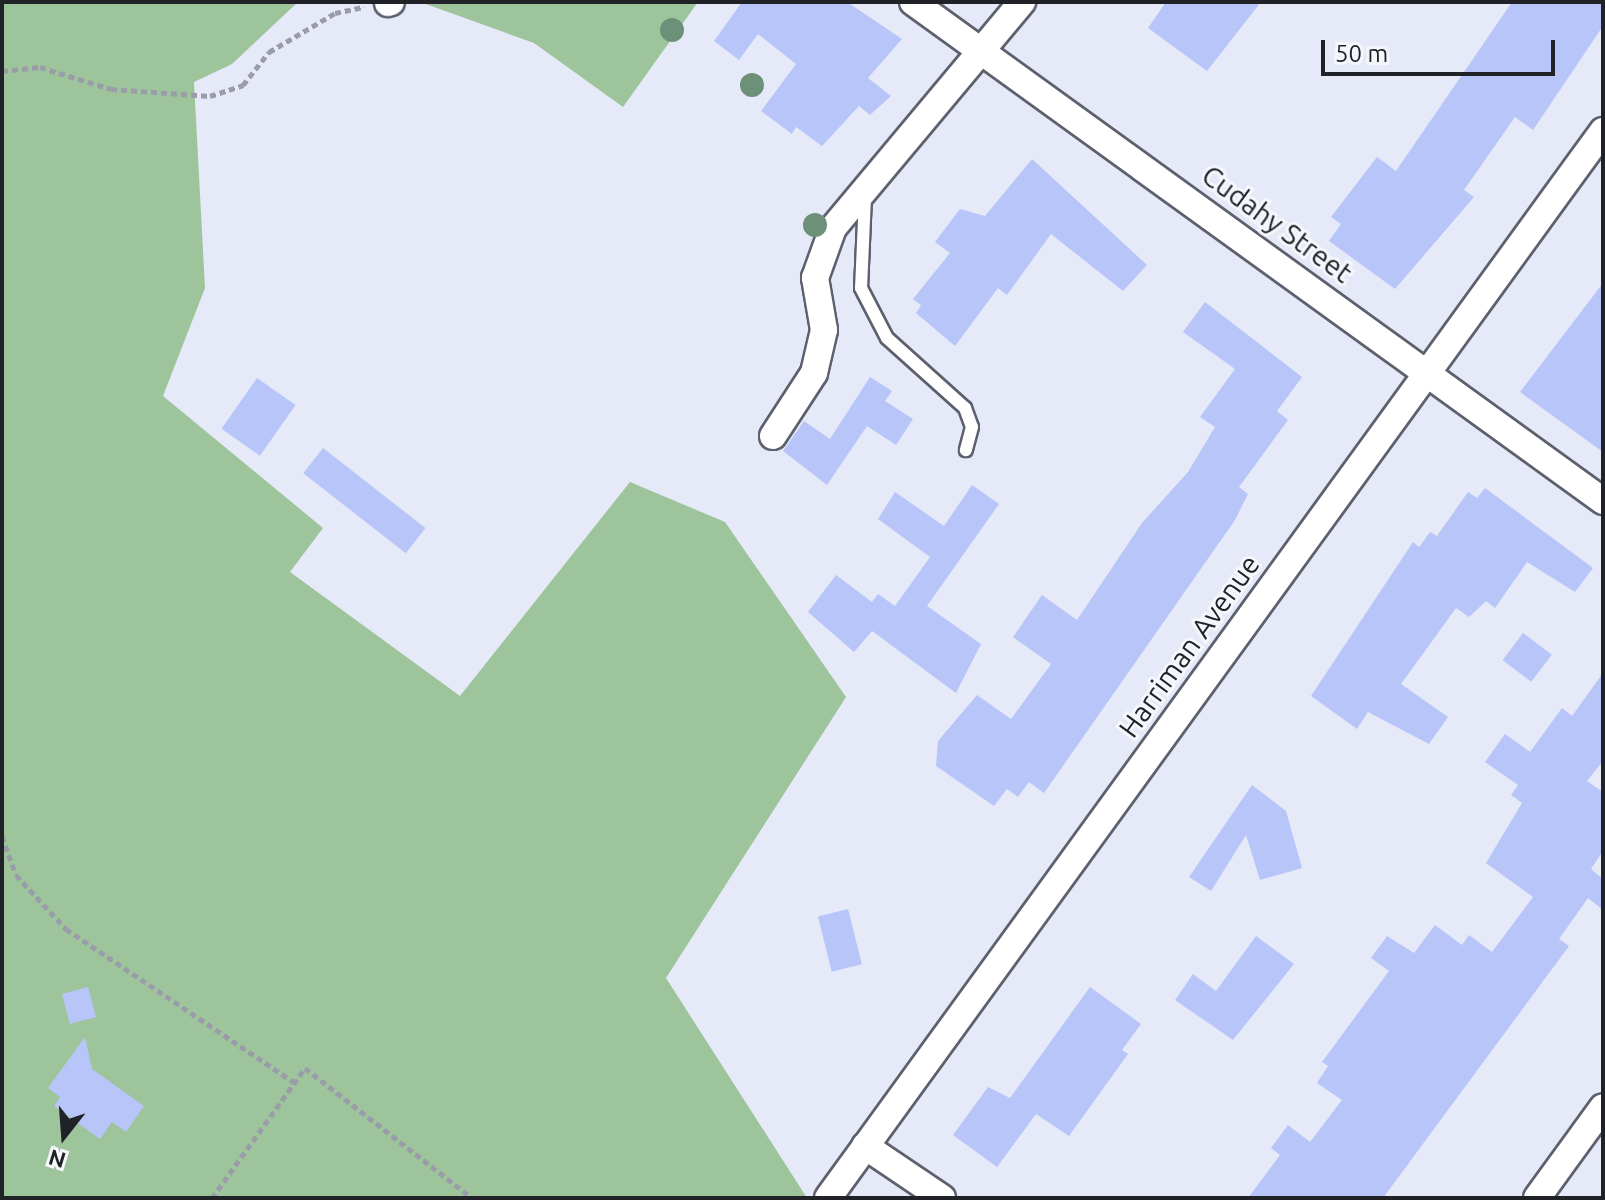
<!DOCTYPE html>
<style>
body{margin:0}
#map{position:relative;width:1605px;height:1200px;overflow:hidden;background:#e5e9f8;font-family:Ubuntu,sans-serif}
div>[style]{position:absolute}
.green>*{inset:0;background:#9dc49b}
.building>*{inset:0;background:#b8c5f9;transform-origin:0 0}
.path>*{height:5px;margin-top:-2.5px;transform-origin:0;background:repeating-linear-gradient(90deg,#9a9da9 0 6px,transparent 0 10px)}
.roads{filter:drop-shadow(2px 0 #5d606d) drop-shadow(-2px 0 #5d606d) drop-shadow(0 2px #5d606d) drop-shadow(0 -2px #5d606d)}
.lane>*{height:12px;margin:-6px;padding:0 6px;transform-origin:6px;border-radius:6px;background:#fff}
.street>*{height:26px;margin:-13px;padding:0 13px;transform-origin:13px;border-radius:13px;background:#fff}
.trees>*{width:24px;height:24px;margin:-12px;border-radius:50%;background:#6d9078}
span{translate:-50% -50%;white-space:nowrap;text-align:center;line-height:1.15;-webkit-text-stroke:6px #f5f7fd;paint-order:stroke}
.street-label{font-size:28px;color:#212228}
.frame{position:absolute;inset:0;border:4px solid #212228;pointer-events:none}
.north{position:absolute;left:24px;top:1096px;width:80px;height:80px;-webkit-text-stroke:6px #f5f7fd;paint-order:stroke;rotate:197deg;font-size:22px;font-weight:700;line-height:32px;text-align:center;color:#212228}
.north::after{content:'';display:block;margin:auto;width:28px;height:36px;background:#212228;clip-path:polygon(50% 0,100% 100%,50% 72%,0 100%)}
.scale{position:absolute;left:1321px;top:40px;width:234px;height:36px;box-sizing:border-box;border:4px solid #212228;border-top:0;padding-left:10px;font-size:24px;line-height:28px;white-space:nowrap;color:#212228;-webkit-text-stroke:6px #f5f7fd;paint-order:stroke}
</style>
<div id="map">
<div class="green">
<div style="clip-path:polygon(2px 2px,298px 2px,232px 64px,194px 82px,205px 288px,163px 396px,323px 528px,290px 572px,460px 696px,630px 482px,725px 522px,846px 697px,666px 978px,807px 1198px,2px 1198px)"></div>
<div style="clip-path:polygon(420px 2px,698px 2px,623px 107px,534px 43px)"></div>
</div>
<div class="building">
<div style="clip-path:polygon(742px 2px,847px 2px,902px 39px,868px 78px,891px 96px,870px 115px,859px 106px,822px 146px,796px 127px,792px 134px,761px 111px,796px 64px,758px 34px,739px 60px,714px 41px)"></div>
<div style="clip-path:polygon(1166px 2px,1261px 2px,1207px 71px,1148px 28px)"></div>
<div style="clip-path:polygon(1512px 2px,1603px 2px,1603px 26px,1533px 130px,1515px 117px,1464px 190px,1474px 197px,1395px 289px,1329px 241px,1341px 224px,1331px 217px,1377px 157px,1396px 171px)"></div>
<div style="clip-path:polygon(1032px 159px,1147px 265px,1123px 291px,1051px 234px,1007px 295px,998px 288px,955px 346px,916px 313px,921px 305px,913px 299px,950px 253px,935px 242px,960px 209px,985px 216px)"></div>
<div style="clip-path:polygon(1603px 283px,1603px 452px,1520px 392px)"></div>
<div style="clip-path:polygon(1205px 302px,1302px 377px,1277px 411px,1288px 420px,1239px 487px,1248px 494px,1235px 520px,1044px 793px,1029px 782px,1018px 797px,1007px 789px,994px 806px,936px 766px,938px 741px,977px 695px,1011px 719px,1051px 664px,1013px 637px,1042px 595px,1077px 620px,1142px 523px,1188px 472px,1215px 427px,1200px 417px,1235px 369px,1183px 332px)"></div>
<div style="clip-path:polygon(870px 377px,892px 391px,885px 401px,913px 419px,896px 445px,867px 426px,827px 485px,783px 451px,804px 421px,830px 439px)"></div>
<div style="left:257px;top:378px;width:47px;height:62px;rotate:35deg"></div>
<div style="left:323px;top:448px;width:130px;height:32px;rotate:38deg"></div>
<div style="clip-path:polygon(972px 485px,999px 504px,927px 606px,981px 644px,956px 693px,872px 631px,854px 652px,808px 612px,836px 575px,872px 602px,878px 594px,895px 606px,930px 557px,878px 519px,895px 492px,944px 526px)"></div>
<div style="clip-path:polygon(1485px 488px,1593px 568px,1575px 592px,1527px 562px,1495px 608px,1486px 601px,1469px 617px,1456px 608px,1401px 684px,1448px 717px,1429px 744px,1368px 712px,1357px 729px,1311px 696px,1413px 542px,1419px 547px,1430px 532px,1437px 536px,1468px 492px,1477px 498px)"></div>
<div style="left:1523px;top:633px;width:36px;height:34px;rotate:37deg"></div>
<div style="clip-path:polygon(1603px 673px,1603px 761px,1587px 781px,1603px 792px,1603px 851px,1591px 869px,1603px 879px,1603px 910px,1588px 898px,1559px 939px,1569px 946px,1383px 1198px,1248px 1198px,1280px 1155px,1271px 1148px,1288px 1125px,1310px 1142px,1342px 1100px,1317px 1083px,1328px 1066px,1322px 1062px,1389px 971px,1371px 958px,1387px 936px,1414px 953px,1435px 925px,1462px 945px,1469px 935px,1492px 952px,1533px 897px,1486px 863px,1522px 803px,1511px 795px,1518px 785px,1485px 762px,1505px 734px,1530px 752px,1562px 708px,1572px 716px)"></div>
<div style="clip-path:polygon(1252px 785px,1286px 811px,1302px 868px,1260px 880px,1246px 835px,1211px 891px,1189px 877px)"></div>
<div style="left:848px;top:909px;width:57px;height:31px;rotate:76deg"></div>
<div style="clip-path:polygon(1256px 936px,1294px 964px,1233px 1040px,1175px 1000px,1193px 974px,1216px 991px)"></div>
<div style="left:88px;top:987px;width:31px;height:27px;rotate:75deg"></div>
<div style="clip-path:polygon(1090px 987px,1141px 1024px,1122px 1050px,1128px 1054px,1069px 1136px,1036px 1114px,997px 1167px,953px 1135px,988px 1087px,1010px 1098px)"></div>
<div style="clip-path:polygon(85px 1037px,92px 1069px,144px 1106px,126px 1132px,112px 1122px,100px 1139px,54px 1106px,60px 1097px,48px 1088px)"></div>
</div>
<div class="path">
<div style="left:2px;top:71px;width:38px;rotate:-6deg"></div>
<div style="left:40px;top:67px;width:74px;rotate:17.2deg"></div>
<div style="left:111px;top:89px;width:99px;rotate:4deg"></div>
<div style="left:210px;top:96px;width:35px;rotate:-18deg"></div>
<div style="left:243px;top:85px;width:42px;rotate:-51.8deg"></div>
<div style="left:269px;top:52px;width:77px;rotate:-30.6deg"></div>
<div style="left:335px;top:13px;width:30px;rotate:-12deg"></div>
<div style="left:2px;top:836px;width:41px;rotate:70.3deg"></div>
<div style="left:16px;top:875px;width:74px;rotate:47.2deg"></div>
<div style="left:66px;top:929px;width:275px;rotate:33.9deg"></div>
<div style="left:212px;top:1198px;width:160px;rotate:-54.4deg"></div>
<div style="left:305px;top:1068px;width:212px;rotate:37.9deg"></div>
</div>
<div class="roads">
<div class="lane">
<div style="left:865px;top:197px;width:91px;rotate:92.5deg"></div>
<div style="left:861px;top:288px;width:56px;rotate:62.5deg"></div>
<div style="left:887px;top:338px;width:105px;rotate:41.9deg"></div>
<div style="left:965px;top:408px;width:20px;rotate:70deg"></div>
<div style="left:972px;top:427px;width:24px;rotate:105deg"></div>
</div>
<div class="street">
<div style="left:913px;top:2px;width:852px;rotate:35.87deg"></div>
<div style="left:388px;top:3px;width:3px;rotate:-18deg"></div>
<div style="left:773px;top:436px;width:75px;rotate:-56.9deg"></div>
<div style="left:814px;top:373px;width:44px;rotate:-76.9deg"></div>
<div style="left:824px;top:330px;width:53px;rotate:-99.8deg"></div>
<div style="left:815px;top:278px;width:53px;rotate:-70.2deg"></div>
<div style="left:833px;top:228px;width:295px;rotate:-50.1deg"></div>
<div style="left:865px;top:1146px;width:93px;rotate:34deg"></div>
<div style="left:828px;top:1198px;width:1319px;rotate:-54.01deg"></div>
<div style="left:1537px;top:1198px;width:112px;rotate:-54deg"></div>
</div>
</div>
<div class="trees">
<div style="left:672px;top:30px"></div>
<div style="left:752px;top:85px"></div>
<div style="left:815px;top:225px"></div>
</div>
<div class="street-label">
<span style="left:1277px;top:224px;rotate:36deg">Cudahy Street</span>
<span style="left:1189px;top:646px;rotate:-54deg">Harriman Avenue</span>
</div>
<div class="frame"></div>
<div class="north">N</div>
<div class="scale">50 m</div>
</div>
